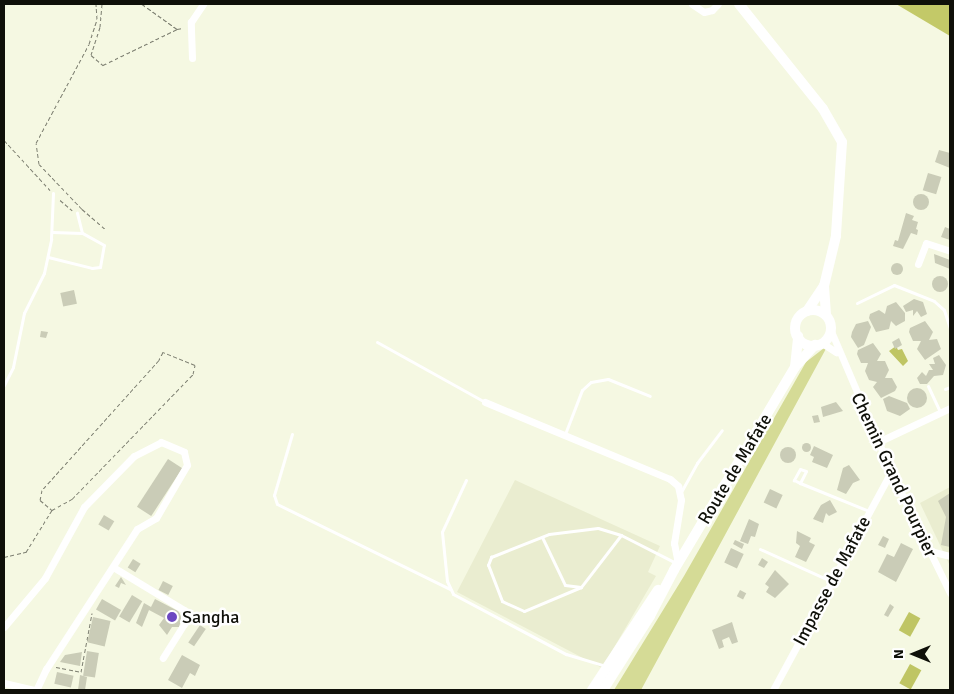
<!DOCTYPE html>
<style>
body{margin:0}
#map{position:relative;width:954px;height:694px;overflow:hidden;background:#f5f8e2;font-family:Signika,sans-serif}
div>[style]{position:absolute}
.built>*{inset:0;background:#eaedd0}
.green>*{inset:0;background:#d5db96}
.forest>*{inset:0;background:#c3c968}
.water>*{inset:0;background:#bfc564;transform-origin:0 0}
.building>*{inset:0;background:#caccb7;transform-origin:0 0}
.round{border-radius:50%}
.path>*{height:1px;margin-top:-0.5px;transform-origin:0;background:repeating-linear-gradient(90deg,#7c7e70 0 4px,transparent 0 6.5px)}
.lane>*{height:3px;margin:-1.5px;padding:0 1.5px;transform-origin:1.5px;border-radius:1.5px;background:#fff}
.street>*{height:7px;margin:-3.5px;padding:0 3.5px;transform-origin:3.5px;border-radius:3.5px;background:#fff}
.secondary>*{height:10px;margin:-5px;padding:0 5px;transform-origin:5px;border-radius:5px;background:#fff}
.secondary>.ring{margin:-5px;padding:0;box-sizing:content-box;background:none;border:10px solid #fff;border-radius:50%}
.dots>*{width:14px;height:14px;translate:-50% -50%;box-sizing:border-box;border:2px solid #fff;border-radius:50%}
span{translate:-50% -50%;white-space:nowrap;text-align:center;line-height:1.15;-webkit-text-stroke:5px #fff;paint-order:stroke}
.street-label{font-size:18px;color:#0f1009}
.poi-label{font-size:18px;color:#0f1009}
.left{translate:0 -50%;text-align:left}
.frame{position:absolute;inset:0;border:5px solid #0f1009;pointer-events:none}
.north{position:absolute;left:889px;top:629px;width:50px;height:50px;-webkit-text-stroke:4px #fff;paint-order:stroke;rotate:270deg;font-size:14px;font-weight:700;line-height:20px;text-align:center;color:#0f1009}
.north::after{content:'';display:block;margin:auto;width:18px;height:22px;background:#0f1009;clip-path:polygon(50% 0,100% 100%,50% 72%,0 100%)}
</style>
<div id="map">
<div class="built">
<div style="clip-path:polygon(515px 480px,660px 546px,648px 572px,656px 576px,602px 668px,457px 592px)"></div>
<div style="clip-path:polygon(950px 487px,950px 566px,920px 503px)"></div>
</div>
<div class="green">
<div style="clip-path:polygon(828px 345px,641px 690px,614px 690px,684px 576px,806px 362px)"></div>
</div>
<div class="forest">
<div style="clip-path:polygon(896px 4px,950px 4px,950px 36px)"></div>
</div>
<div class="water">
<div style="clip-path:polygon(896px 346px,898px 350px,902px 349px,908px 361px,903px 366px,889px 351px)"></div>
<div style="left:909px;top:612px;width:13px;height:21px;rotate:29deg"></div>
<div style="left:910px;top:664px;width:13px;height:22px;rotate:29deg"></div>
</div>
<div class="building">
<div style="clip-path:polygon(939px 150px,950px 153px,950px 168px,935px 162px)"></div>
<div style="left:928px;top:173px;width:14px;height:18px;rotate:17deg"></div>
<div class="round" style="left:913px;top:194px;width:16px;height:16px"></div>
<div style="clip-path:polygon(906px 213px,914px 216px,912px 220px,918px 222px,916px 229px,918px 230px,917px 235px,911px 233px,903px 249px,893px 246px,895px 240px,898px 241px)"></div>
<div style="clip-path:polygon(945px 227px,950px 229px,950px 240px,941px 237px)"></div>
<div style="clip-path:polygon(934px 254px,950px 260px,950px 269px,935px 263px)"></div>
<div class="round" style="left:891px;top:263px;width:12px;height:12px"></div>
<div class="round" style="left:932px;top:276px;width:16px;height:16px"></div>
<div style="left:74px;top:290px;width:14px;height:14px;rotate:78deg"></div>
<div style="clip-path:polygon(914px 299px,923px 302px,927px 314px,921px 317px,917px 311px,913px 316px,913px 310px,906px 312px,903px 306px)"></div>
<div style="clip-path:polygon(896px 302px,905px 313px,905px 321px,896px 326px,891px 321px,889px 329px,876px 332px,869px 318px,870px 314px,879px 310px,885px 314px,887px 306px)"></div>
<div style="clip-path:polygon(868px 321px,871px 327px,864px 345px,858px 348px,851px 337px,852px 332px,856px 324px)"></div>
<div style="clip-path:polygon(925px 321px,933px 332px,929px 340px,937px 339px,941px 349px,925px 360px,917px 349px,921px 341px,913px 341px,909px 332px,910px 328px)"></div>
<div style="clip-path:polygon(41px 331px,48px 332px,46px 338px,40px 337px)"></div>
<div style="clip-path:polygon(899px 338px,902px 345px,895px 349px,892px 342px)"></div>
<div style="clip-path:polygon(873px 343px,881px 354px,877px 361px,885px 361px,889px 370px,885px 378px,892px 378px,897px 387px,895px 391px,881px 398px,873px 387px,877px 382px,869px 380px,865px 371px,868px 363px,861px 363px,857px 354px,858px 350px)"></div>
<div style="clip-path:polygon(939px 355px,946px 365px,943px 375px,934px 376px,927px 384px,920px 384px,917px 378px,922px 372px,926px 376px,929px 370px,933px 370px,929px 364px,935px 364px,933px 358px)"></div>
<div class="round" style="left:907px;top:388px;width:20px;height:20px"></div>
<div style="clip-path:polygon(889px 396px,907px 403px,910px 409px,900px 416px,887px 411px,883px 399px)"></div>
<div style="clip-path:polygon(836px 402px,843px 411px,823px 417px,821px 407px)"></div>
<div style="clip-path:polygon(818px 415px,820px 422px,814px 423px,812px 416px)"></div>
<div class="round" style="left:801.5px;top:442.5px;width:9px;height:9px"></div>
<div style="clip-path:polygon(814px 446px,833px 455px,827px 468px,812px 462px,814px 457px,810px 455px)"></div>
<div class="round" style="left:780px;top:447px;width:16px;height:16px"></div>
<div style="left:168px;top:459px;width:17px;height:57px;rotate:33deg"></div>
<div style="clip-path:polygon(849px 465px,860px 480px,853px 483px,846px 494px,837px 490px,843px 468px)"></div>
<div style="left:770px;top:489px;width:14px;height:15px;rotate:25deg"></div>
<div style="clip-path:polygon(950px 493px,950px 547px,941px 545px,946px 517px,938px 501px)"></div>
<div style="clip-path:polygon(830px 500px,837px 512px,829px 516px,826px 513px,823px 523px,813px 519px,821px 505px)"></div>
<div style="left:104px;top:515px;width:12px;height:11px;rotate:31deg"></div>
<div style="clip-path:polygon(749px 519px,759px 524px,755px 537px,751px 536px,748px 544px,740px 541px)"></div>
<div style="clip-path:polygon(797px 531px,811px 538px,809px 542px,815px 545px,806px 562px,795px 557px,800px 546px,796px 543px)"></div>
<div style="clip-path:polygon(883px 536px,889px 539px,885px 548px,878px 545px)"></div>
<div style="clip-path:polygon(735px 540px,744px 544px,742px 549px,733px 544px)"></div>
<div style="clip-path:polygon(901px 543px,913px 549px,896px 582px,878px 572px,887px 554px,894px 557px)"></div>
<div style="left:731px;top:548px;width:14px;height:16px;rotate:25deg"></div>
<div style="clip-path:polygon(762px 558px,768px 562px,764px 568px,758px 565px)"></div>
<div style="left:133px;top:559px;width:9px;height:10px;rotate:32deg"></div>
<div style="clip-path:polygon(775px 570px,789px 584px,775px 598px,766px 592px,769px 587px,765px 584px)"></div>
<div style="clip-path:polygon(121px 577px,126px 585px,121px 583px,119px 588px,115px 586px)"></div>
<div style="left:163px;top:581px;width:11px;height:10px;rotate:27deg"></div>
<div style="left:740px;top:590px;width:7px;height:7px;rotate:27deg"></div>
<div style="left:132px;top:595px;width:12px;height:25px;rotate:31deg"></div>
<div style="left:102px;top:599px;width:22px;height:12px;rotate:30deg"></div>
<div style="clip-path:polygon(155px 599px,178px 611px,182px 617px,179px 627px,172px 627px,167px 635px,159px 625px,164px 618px,149px 610px,142px 627px,136px 623px,144px 603px,151px 607px)"></div>
<div style="clip-path:polygon(890px 604px,894px 607px,888px 617px,884px 615px)"></div>
<div style="left:93px;top:617px;width:18px;height:26px;rotate:13deg"></div>
<div style="clip-path:polygon(732px 622px,738px 642px,732px 644px,729px 637px,722px 640px,724px 647px,719px 649px,712px 630px)"></div>
<div style="left:200px;top:625px;width:7px;height:21px;rotate:34deg"></div>
<div style="left:87px;top:651px;width:12px;height:25px;rotate:9deg"></div>
<div style="clip-path:polygon(82px 652px,80px 666px,60px 662px,65px 655px)"></div>
<div style="clip-path:polygon(182px 655px,200px 665px,195px 676px,190px 673px,182px 688px,168px 680px)"></div>
<div style="left:57px;top:672px;width:17px;height:12px;rotate:13deg"></div>
<div style="clip-path:polygon(80px 675px,87px 677px,85px 690px,78px 690px)"></div>
</div>
<div class="path">
<div style="left:102px;top:4px;width:23px;rotate:95deg"></div>
<div style="left:100px;top:27px;width:29px;rotate:108deg"></div>
<div style="left:91px;top:55px;width:16px;rotate:40deg"></div>
<div style="left:103px;top:65px;width:82px;rotate:-25.9deg"></div>
<div style="left:142px;top:4px;width:43px;rotate:35.5deg"></div>
<div style="left:177px;top:29px;width:6px;rotate:-9deg"></div>
<div style="left:4px;top:140px;width:68px;rotate:47.4deg"></div>
<div style="left:60px;top:200px;width:16px;rotate:40deg"></div>
<div style="left:82px;top:209px;width:62px;rotate:-133.7deg"></div>
<div style="left:39px;top:164px;width:21px;rotate:-98deg"></div>
<div style="left:36px;top:143px;width:112px;rotate:-61.8deg"></div>
<div style="left:89px;top:44px;width:26px;rotate:-72deg"></div>
<div style="left:97px;top:19px;width:15px;rotate:-94deg"></div>
<div style="left:82px;top:209px;width:32px;rotate:41deg"></div>
<div style="left:4px;top:557px;width:23px;rotate:-13deg"></div>
<div style="left:26px;top:552px;width:49px;rotate:-58.2deg"></div>
<div style="left:52px;top:510px;width:23px;rotate:-29deg"></div>
<div style="left:72px;top:499px;width:174px;rotate:-45.9deg"></div>
<div style="left:193px;top:374px;width:9px;rotate:-77deg"></div>
<div style="left:195px;top:365px;width:35px;rotate:-158deg"></div>
<div style="left:163px;top:352px;width:9px;rotate:117deg"></div>
<div style="left:159px;top:360px;width:175px;rotate:132deg"></div>
<div style="left:42px;top:490px;width:10px;rotate:101deg"></div>
<div style="left:40px;top:500px;width:16px;rotate:40deg"></div>
<div style="left:56px;top:667px;width:25px;rotate:11deg"></div>
<div style="left:81px;top:672px;width:60px;rotate:-79.4deg"></div>
</div>
<div class="lane">
<div style="left:52px;top:232px;width:30px;rotate:2deg"></div>
<div style="left:48px;top:257px;width:45px;rotate:14deg"></div>
<div style="left:92px;top:268px;width:8px;rotate:-7deg"></div>
<div style="left:100px;top:267px;width:22px;rotate:-80deg"></div>
<div style="left:104px;top:245px;width:25px;rotate:-151deg"></div>
<div style="left:82px;top:233px;width:21px;rotate:-104deg"></div>
<div style="left:857px;top:303px;width:41px;rotate:-25.9deg"></div>
<div style="left:894px;top:285px;width:43px;rotate:21.8deg"></div>
<div style="left:934px;top:301px;width:13px;rotate:42deg"></div>
<div style="left:944px;top:310px;width:20px;rotate:72deg"></div>
<div style="left:377px;top:342px;width:124px;rotate:29.1deg"></div>
<div style="left:4px;top:385px;width:20px;rotate:-63deg"></div>
<div style="left:13px;top:367px;width:55px;rotate:-78.5deg"></div>
<div style="left:24px;top:313px;width:45px;rotate:-63.4deg"></div>
<div style="left:44px;top:273px;width:35px;rotate:-78deg"></div>
<div style="left:51px;top:239px;width:46px;rotate:-87.5deg"></div>
<div style="left:928px;top:386px;width:29px;rotate:65deg"></div>
<div style="left:945px;top:389px;width:5px;rotate:-22deg"></div>
<div style="left:292px;top:434px;width:64px;rotate:106.4deg"></div>
<div style="left:274px;top:495px;width:9px;rotate:72deg"></div>
<div style="left:277px;top:504px;width:193px;rotate:26.2deg"></div>
<div style="left:565px;top:434px;width:47px;rotate:-68.9deg"></div>
<div style="left:582px;top:390px;width:12px;rotate:-42deg"></div>
<div style="left:591px;top:382px;width:17px;rotate:-10deg"></div>
<div style="left:608px;top:379px;width:45px;rotate:22deg"></div>
<div style="left:466px;top:480px;width:57px;rotate:114.8deg"></div>
<div style="left:442px;top:532px;width:49px;rotate:84.2deg"></div>
<div style="left:447px;top:581px;width:14px;rotate:65deg"></div>
<div style="left:453px;top:594px;width:128px;rotate:28deg"></div>
<div style="left:566px;top:654px;width:42px;rotate:16.7deg"></div>
<div style="left:800px;top:483px;width:13px;rotate:-63deg"></div>
<div style="left:806px;top:471px;width:6px;rotate:-162deg"></div>
<div style="left:800px;top:469px;width:13px;rotate:119deg"></div>
<div style="left:794px;top:480px;width:7px;rotate:27deg"></div>
<div style="left:800px;top:483px;width:74px;rotate:22.1deg"></div>
<div style="left:681px;top:492px;width:33px;rotate:-61deg"></div>
<div style="left:697px;top:463px;width:41px;rotate:-52.9deg"></div>
<div style="left:621px;top:535px;width:66px;rotate:127.6deg"></div>
<div style="left:581px;top:587px;width:62px;rotate:157.2deg"></div>
<div style="left:524px;top:611px;width:24px;rotate:-156deg"></div>
<div style="left:502px;top:601px;width:39px;rotate:-111deg"></div>
<div style="left:488px;top:565px;width:9px;rotate:-69deg"></div>
<div style="left:491px;top:557px;width:62px;rotate:-21.6deg"></div>
<div style="left:549px;top:534px;width:49px;rotate:-7deg"></div>
<div style="left:598px;top:528px;width:24px;rotate:17deg"></div>
<div style="left:621px;top:535px;width:62px;rotate:27deg"></div>
<div style="left:542px;top:537px;width:53px;rotate:64.4deg"></div>
<div style="left:565px;top:585px;width:16px;rotate:7deg"></div>
<div style="left:760px;top:549px;width:78px;rotate:24.3deg"></div>
</div>
<div class="street">
<div style="left:692px;top:4px;width:14px;rotate:34deg"></div>
<div style="left:704px;top:12px;width:8px;rotate:-14deg"></div>
<div style="left:712px;top:10px;width:8px;rotate:-45deg"></div>
<div style="left:192px;top:58px;width:36px;rotate:-92deg"></div>
<div style="left:191px;top:22px;width:22px;rotate:-56deg"></div>
<div style="left:918px;top:264px;width:22px;rotate:-69deg"></div>
<div style="left:926px;top:243px;width:25px;rotate:18deg"></div>
<div style="left:831px;top:331px;width:153px;rotate:66.9deg"></div>
<div style="left:891px;top:472px;width:135px;rotate:64deg"></div>
<div style="left:822px;top:343px;width:17px;rotate:33deg"></div>
<div style="left:485px;top:402px;width:200px;rotate:22.6deg"></div>
<div style="left:670px;top:479px;width:11px;rotate:41deg"></div>
<div style="left:678px;top:486px;width:14px;rotate:78deg"></div>
<div style="left:681px;top:500px;width:44px;rotate:99.2deg"></div>
<div style="left:674px;top:543px;width:20px;rotate:79deg"></div>
<div style="left:878px;top:442px;width:80px;rotate:-25.3deg"></div>
<div style="left:930px;top:551px;width:21px;rotate:14deg"></div>
<div style="left:113px;top:567px;width:83px;rotate:31.2deg"></div>
<div style="left:184px;top:610px;width:14px;rotate:90deg"></div>
<div style="left:184px;top:624px;width:40px;rotate:122deg"></div>
<div style="left:4px;top:627px;width:64px;rotate:-50.1deg"></div>
<div style="left:45px;top:578px;width:81px;rotate:-61.2deg"></div>
<div style="left:84px;top:507px;width:71px;rotate:-45.6deg"></div>
<div style="left:134px;top:456px;width:30px;rotate:-27deg"></div>
<div style="left:161px;top:442px;width:25px;rotate:23deg"></div>
<div style="left:184px;top:452px;width:13px;rotate:77deg"></div>
<div style="left:187px;top:465px;width:61px;rotate:120.3deg"></div>
<div style="left:156px;top:518px;width:22px;rotate:150deg"></div>
<div style="left:137px;top:529px;width:167px;rotate:123deg"></div>
<div style="left:46px;top:669px;width:23px;rotate:115deg"></div>
<div style="left:4px;top:683px;width:32px;rotate:13deg"></div>
<div style="left:773px;top:690px;width:248px;rotate:-61.6deg"></div>
</div>
<div class="secondary">
<div style="left:739px;top:4px;width:134px;rotate:51.3deg"></div>
<div style="left:823px;top:109px;width:38px;rotate:60deg"></div>
<div style="left:842px;top:142px;width:94px;rotate:93.7deg"></div>
<div style="left:836px;top:236px;width:51px;rotate:103.5deg"></div>
<div style="left:824px;top:286px;width:29px;rotate:86deg"></div>
<div class="ring" style="left:795px;top:310px;width:26px;height:26px"></div>
<div style="left:807px;top:311px;width:30px;rotate:-56deg"></div>
<div style="left:795px;top:367px;width:31px;rotate:-84deg"></div>
<div style="left:592px;top:690px;width:120px;rotate:-56.6deg"></div>
<div style="left:603px;top:690px;width:88px;rotate:-57.6deg"></div>
<div style="left:650px;top:616px;width:52px;rotate:-62.4deg"></div>
<div style="left:674px;top:570px;width:236px;rotate:-59.2deg"></div>
<div style="left:795px;top:367px;width:30px;rotate:-48deg"></div>
</div>
<div class="dots">
<div style="left:172px;top:617px;background:#6c48c1"></div>
</div>
<div class="street-label">
<span style="left:735px;top:469px;rotate:-59deg">Route de Mafate</span>
<span style="left:894px;top:475px;rotate:65deg">Chemin Grand Pourpier</span>
<span style="left:832px;top:581px;rotate:-62deg">Impasse de Mafate</span>
</div>
<div class="poi-label">
<span class="left" style="left:182px;top:617px">Sangha</span>
</div>
<div class="frame"></div>
<div class="north">N</div>
</div>
